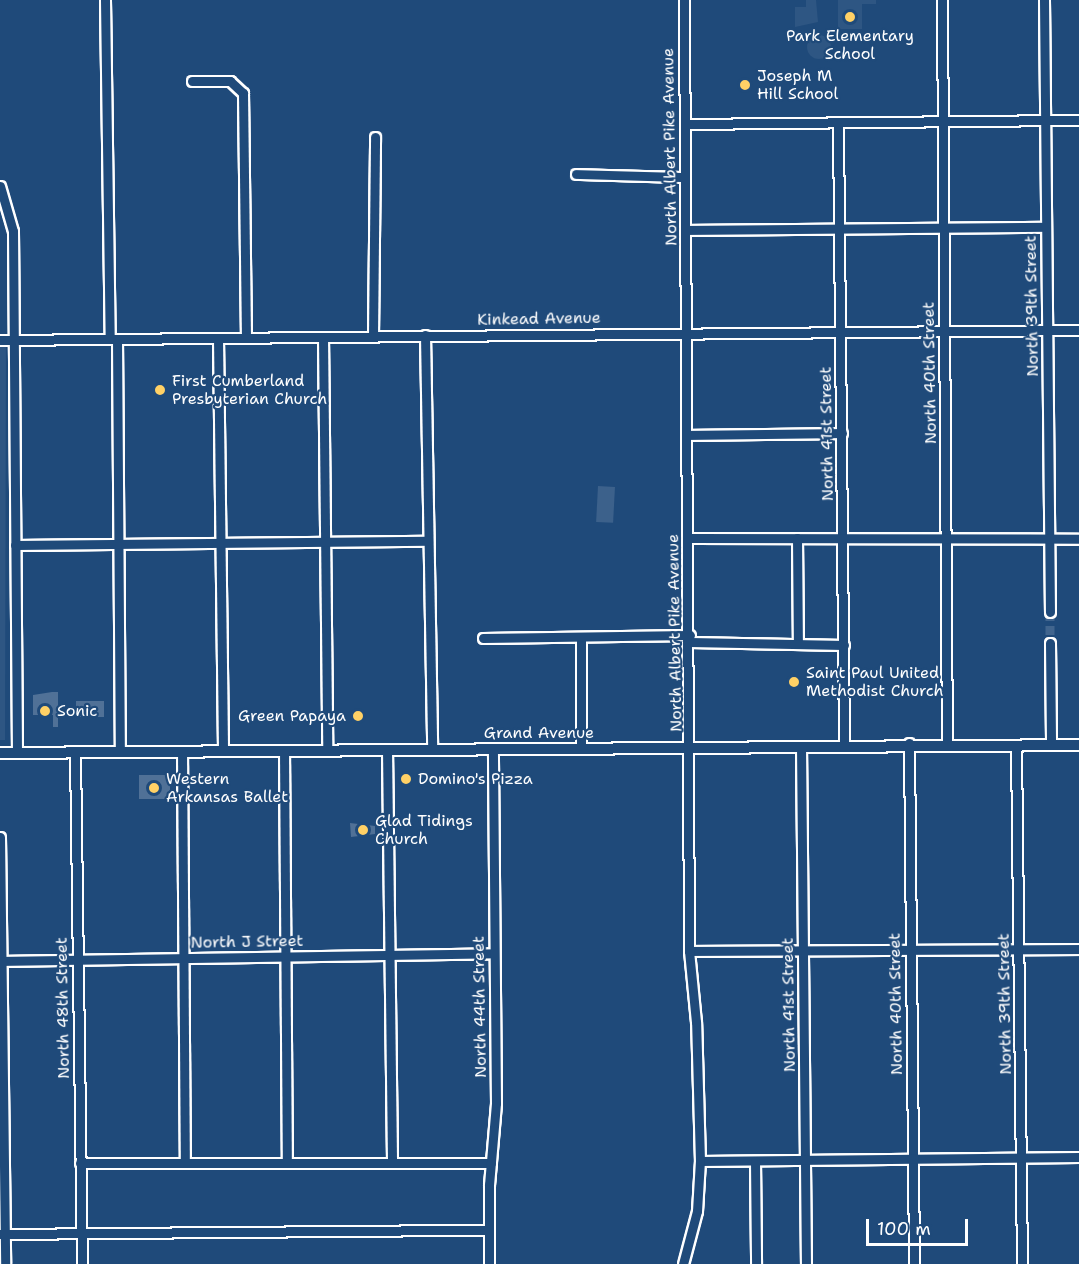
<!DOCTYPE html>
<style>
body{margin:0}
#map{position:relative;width:1079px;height:1264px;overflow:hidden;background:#1f4a7a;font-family:"Shantell Sans",sans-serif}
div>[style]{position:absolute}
.built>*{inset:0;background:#2e5683}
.round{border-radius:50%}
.green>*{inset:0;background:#3c618b;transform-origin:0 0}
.building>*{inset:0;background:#507197;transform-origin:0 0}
.minor-tunnel>*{height:9px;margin-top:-4.5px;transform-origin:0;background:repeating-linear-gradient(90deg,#41658e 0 9px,transparent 0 13.5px)}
.roads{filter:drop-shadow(2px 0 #fff) drop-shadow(-2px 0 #fff) drop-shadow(0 2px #fff) drop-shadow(0 -2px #fff)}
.minor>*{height:9px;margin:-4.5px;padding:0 4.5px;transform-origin:4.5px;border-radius:4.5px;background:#1f4a7a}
.major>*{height:10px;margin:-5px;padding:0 5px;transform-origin:5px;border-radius:5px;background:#1f4a7a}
.dots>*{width:16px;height:16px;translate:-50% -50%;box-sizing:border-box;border:3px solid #1f4a7a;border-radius:50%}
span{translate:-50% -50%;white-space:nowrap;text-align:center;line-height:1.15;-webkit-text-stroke:4.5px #1f4a7a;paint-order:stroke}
.poi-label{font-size:16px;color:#fff}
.left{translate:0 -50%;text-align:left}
.right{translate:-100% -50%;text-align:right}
.street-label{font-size:16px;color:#fff}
.scale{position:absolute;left:866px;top:1219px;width:102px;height:27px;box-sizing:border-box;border:3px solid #fff;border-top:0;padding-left:8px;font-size:18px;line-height:21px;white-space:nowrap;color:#fff;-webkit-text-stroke:4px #1f4a7a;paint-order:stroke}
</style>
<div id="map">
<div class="built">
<div style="clip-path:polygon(806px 0,816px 0,818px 22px,795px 27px,795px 7px,806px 7px)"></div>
<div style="clip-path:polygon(838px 0,876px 0,876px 4px,862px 4px,862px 29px,838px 29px)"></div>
<div class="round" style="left:807px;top:35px;width:24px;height:24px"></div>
<div style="clip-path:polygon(0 335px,6px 335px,5px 740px,0 740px)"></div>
</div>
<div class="green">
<div style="left:598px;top:486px;width:17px;height:36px;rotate:3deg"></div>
</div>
<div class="building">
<div style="clip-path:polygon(52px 692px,58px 692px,58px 727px,53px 727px,53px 715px,33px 715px,33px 695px)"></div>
<div style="left:76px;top:701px;width:28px;height:16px"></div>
<div style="left:170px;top:775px;width:24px;height:31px;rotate:90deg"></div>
<div style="clip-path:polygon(350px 823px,375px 826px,375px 834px,351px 837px)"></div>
</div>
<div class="minor-tunnel">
<div style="left:1050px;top:612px;width:31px;rotate:90deg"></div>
</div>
<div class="roads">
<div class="minor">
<div style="left:105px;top:0;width:339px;rotate:89.2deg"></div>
<div style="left:942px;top:0;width:745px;rotate:89.62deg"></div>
<div style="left:1044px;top:0;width:612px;rotate:89.44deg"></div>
<div style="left:192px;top:81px;width:38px"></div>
<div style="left:230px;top:81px;width:18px;rotate:43deg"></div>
<div style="left:243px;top:93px;width:244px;rotate:89.3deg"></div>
<div style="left:685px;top:124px;width:394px;rotate:-0.6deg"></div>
<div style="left:838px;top:124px;width:621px;rotate:89.45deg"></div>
<div style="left:576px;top:174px;width:109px;rotate:1.6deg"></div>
<div style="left:0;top:186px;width:47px;rotate:73.9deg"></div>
<div style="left:13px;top:231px;width:521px;rotate:89.56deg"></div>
<div style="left:686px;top:230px;width:360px;rotate:-0.5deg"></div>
<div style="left:425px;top:335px;width:414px;rotate:89deg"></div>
<div style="left:373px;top:336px;width:199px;rotate:-89.4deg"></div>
<div style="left:323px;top:337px;width:413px;rotate:89.4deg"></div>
<div style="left:218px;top:338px;width:413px;rotate:89.3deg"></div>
<div style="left:117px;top:339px;width:413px;rotate:89.6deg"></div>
<div style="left:0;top:340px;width:1079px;rotate:-0.53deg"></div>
<div style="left:688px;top:435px;width:154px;rotate:-0.7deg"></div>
<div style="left:689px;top:538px;width:390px;rotate:0.1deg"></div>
<div style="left:797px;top:538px;width:106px;rotate:89.5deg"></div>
<div style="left:15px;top:545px;width:413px;rotate:-0.6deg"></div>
<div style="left:581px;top:637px;width:111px;rotate:90deg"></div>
<div style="left:483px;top:638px;width:207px;rotate:-0.8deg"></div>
<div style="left:690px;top:642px;width:154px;rotate:1.1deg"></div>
<div style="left:1050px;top:643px;width:101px;rotate:89.4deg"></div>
<div style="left:909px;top:743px;width:521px;rotate:89.45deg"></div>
<div style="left:1016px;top:745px;width:519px;rotate:89.34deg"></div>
<div style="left:801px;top:746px;width:518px;rotate:89.45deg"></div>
<div style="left:387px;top:749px;width:414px;rotate:89.3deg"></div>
<div style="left:284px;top:750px;width:413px;rotate:89.6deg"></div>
<div style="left:182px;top:751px;width:412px;rotate:89.6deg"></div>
<div style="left:75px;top:752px;width:512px;rotate:89.22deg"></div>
<div style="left:0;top:837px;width:427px;rotate:89.3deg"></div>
<div style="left:689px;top:951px;width:390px;rotate:-0.3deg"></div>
<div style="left:0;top:961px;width:494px;rotate:-0.9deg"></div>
<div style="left:700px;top:1161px;width:379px;rotate:-0.6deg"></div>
<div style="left:755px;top:1161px;width:103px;rotate:89.4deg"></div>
<div style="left:80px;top:1163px;width:411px"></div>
<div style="left:0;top:1234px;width:489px;rotate:-0.5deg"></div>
<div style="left:489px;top:1264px;width:79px;rotate:-90deg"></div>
<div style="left:489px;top:1185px;width:82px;rotate:-85.1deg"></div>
<div style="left:496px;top:1103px;width:355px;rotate:-90.5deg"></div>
<div style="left:683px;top:1264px;width:55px;rotate:-75.2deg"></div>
<div style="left:697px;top:1211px;width:50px;rotate:-86.6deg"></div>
<div style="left:700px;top:1161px;width:139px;rotate:-91.6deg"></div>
<div style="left:696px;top:1022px;width:71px;rotate:-95.6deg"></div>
<div style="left:689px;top:951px;width:951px;rotate:-90.3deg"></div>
</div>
<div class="major">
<div style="left:0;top:753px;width:1079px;rotate:-0.42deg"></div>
</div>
</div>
<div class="dots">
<div style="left:850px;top:17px;background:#ffd166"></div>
<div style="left:745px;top:85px;background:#ffd166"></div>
<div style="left:160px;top:390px;background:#ffd166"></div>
<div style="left:794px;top:682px;background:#ffd166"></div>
<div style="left:45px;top:711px;background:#ffd166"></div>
<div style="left:358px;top:716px;background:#ffd166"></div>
<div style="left:406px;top:779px;background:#ffd166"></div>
<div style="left:154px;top:788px;background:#ffd166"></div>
<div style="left:363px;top:830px;background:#ffd166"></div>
</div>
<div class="poi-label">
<span style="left:850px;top:45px">Park Elementary<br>School</span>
<span class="left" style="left:757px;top:85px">Joseph M<br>Hill School</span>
<span class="left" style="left:172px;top:390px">First Cumberland<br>Presbyterian Church</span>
<span class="left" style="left:806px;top:682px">Saint Paul United<br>Methodist Church</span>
<span class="left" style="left:57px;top:711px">Sonic</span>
<span class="right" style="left:346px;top:716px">Green Papaya</span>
<span class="left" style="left:166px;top:788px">Western<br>Arkansas Ballet</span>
<span class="left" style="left:418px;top:779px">Domino's Pizza</span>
<span class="left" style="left:375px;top:830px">Glad Tidings<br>Church</span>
</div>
<div class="street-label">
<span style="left:670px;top:147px;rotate:-91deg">North Albert Pike Avenue</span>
<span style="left:1032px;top:306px;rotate:-91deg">North 39th Street</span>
<span style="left:539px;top:319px;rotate:-1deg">Kinkead Avenue</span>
<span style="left:930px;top:373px;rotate:-91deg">North 40th Street</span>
<span style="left:827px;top:434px;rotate:-91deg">North 41st Street</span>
<span style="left:675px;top:633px;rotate:-91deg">North Albert Pike Avenue</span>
<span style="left:539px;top:733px">Grand Avenue</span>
<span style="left:247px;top:942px;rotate:-1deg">North J Street</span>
<span style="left:896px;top:1004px;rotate:-91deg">North 40th Street</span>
<span style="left:1005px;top:1004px;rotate:-91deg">North 39th Street</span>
<span style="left:789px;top:1005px;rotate:-91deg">North 41st Street</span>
<span style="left:480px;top:1007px;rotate:-91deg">North 44th Street</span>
<span style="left:63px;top:1008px;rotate:-91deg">North 48th Street</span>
</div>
<div class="scale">100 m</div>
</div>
